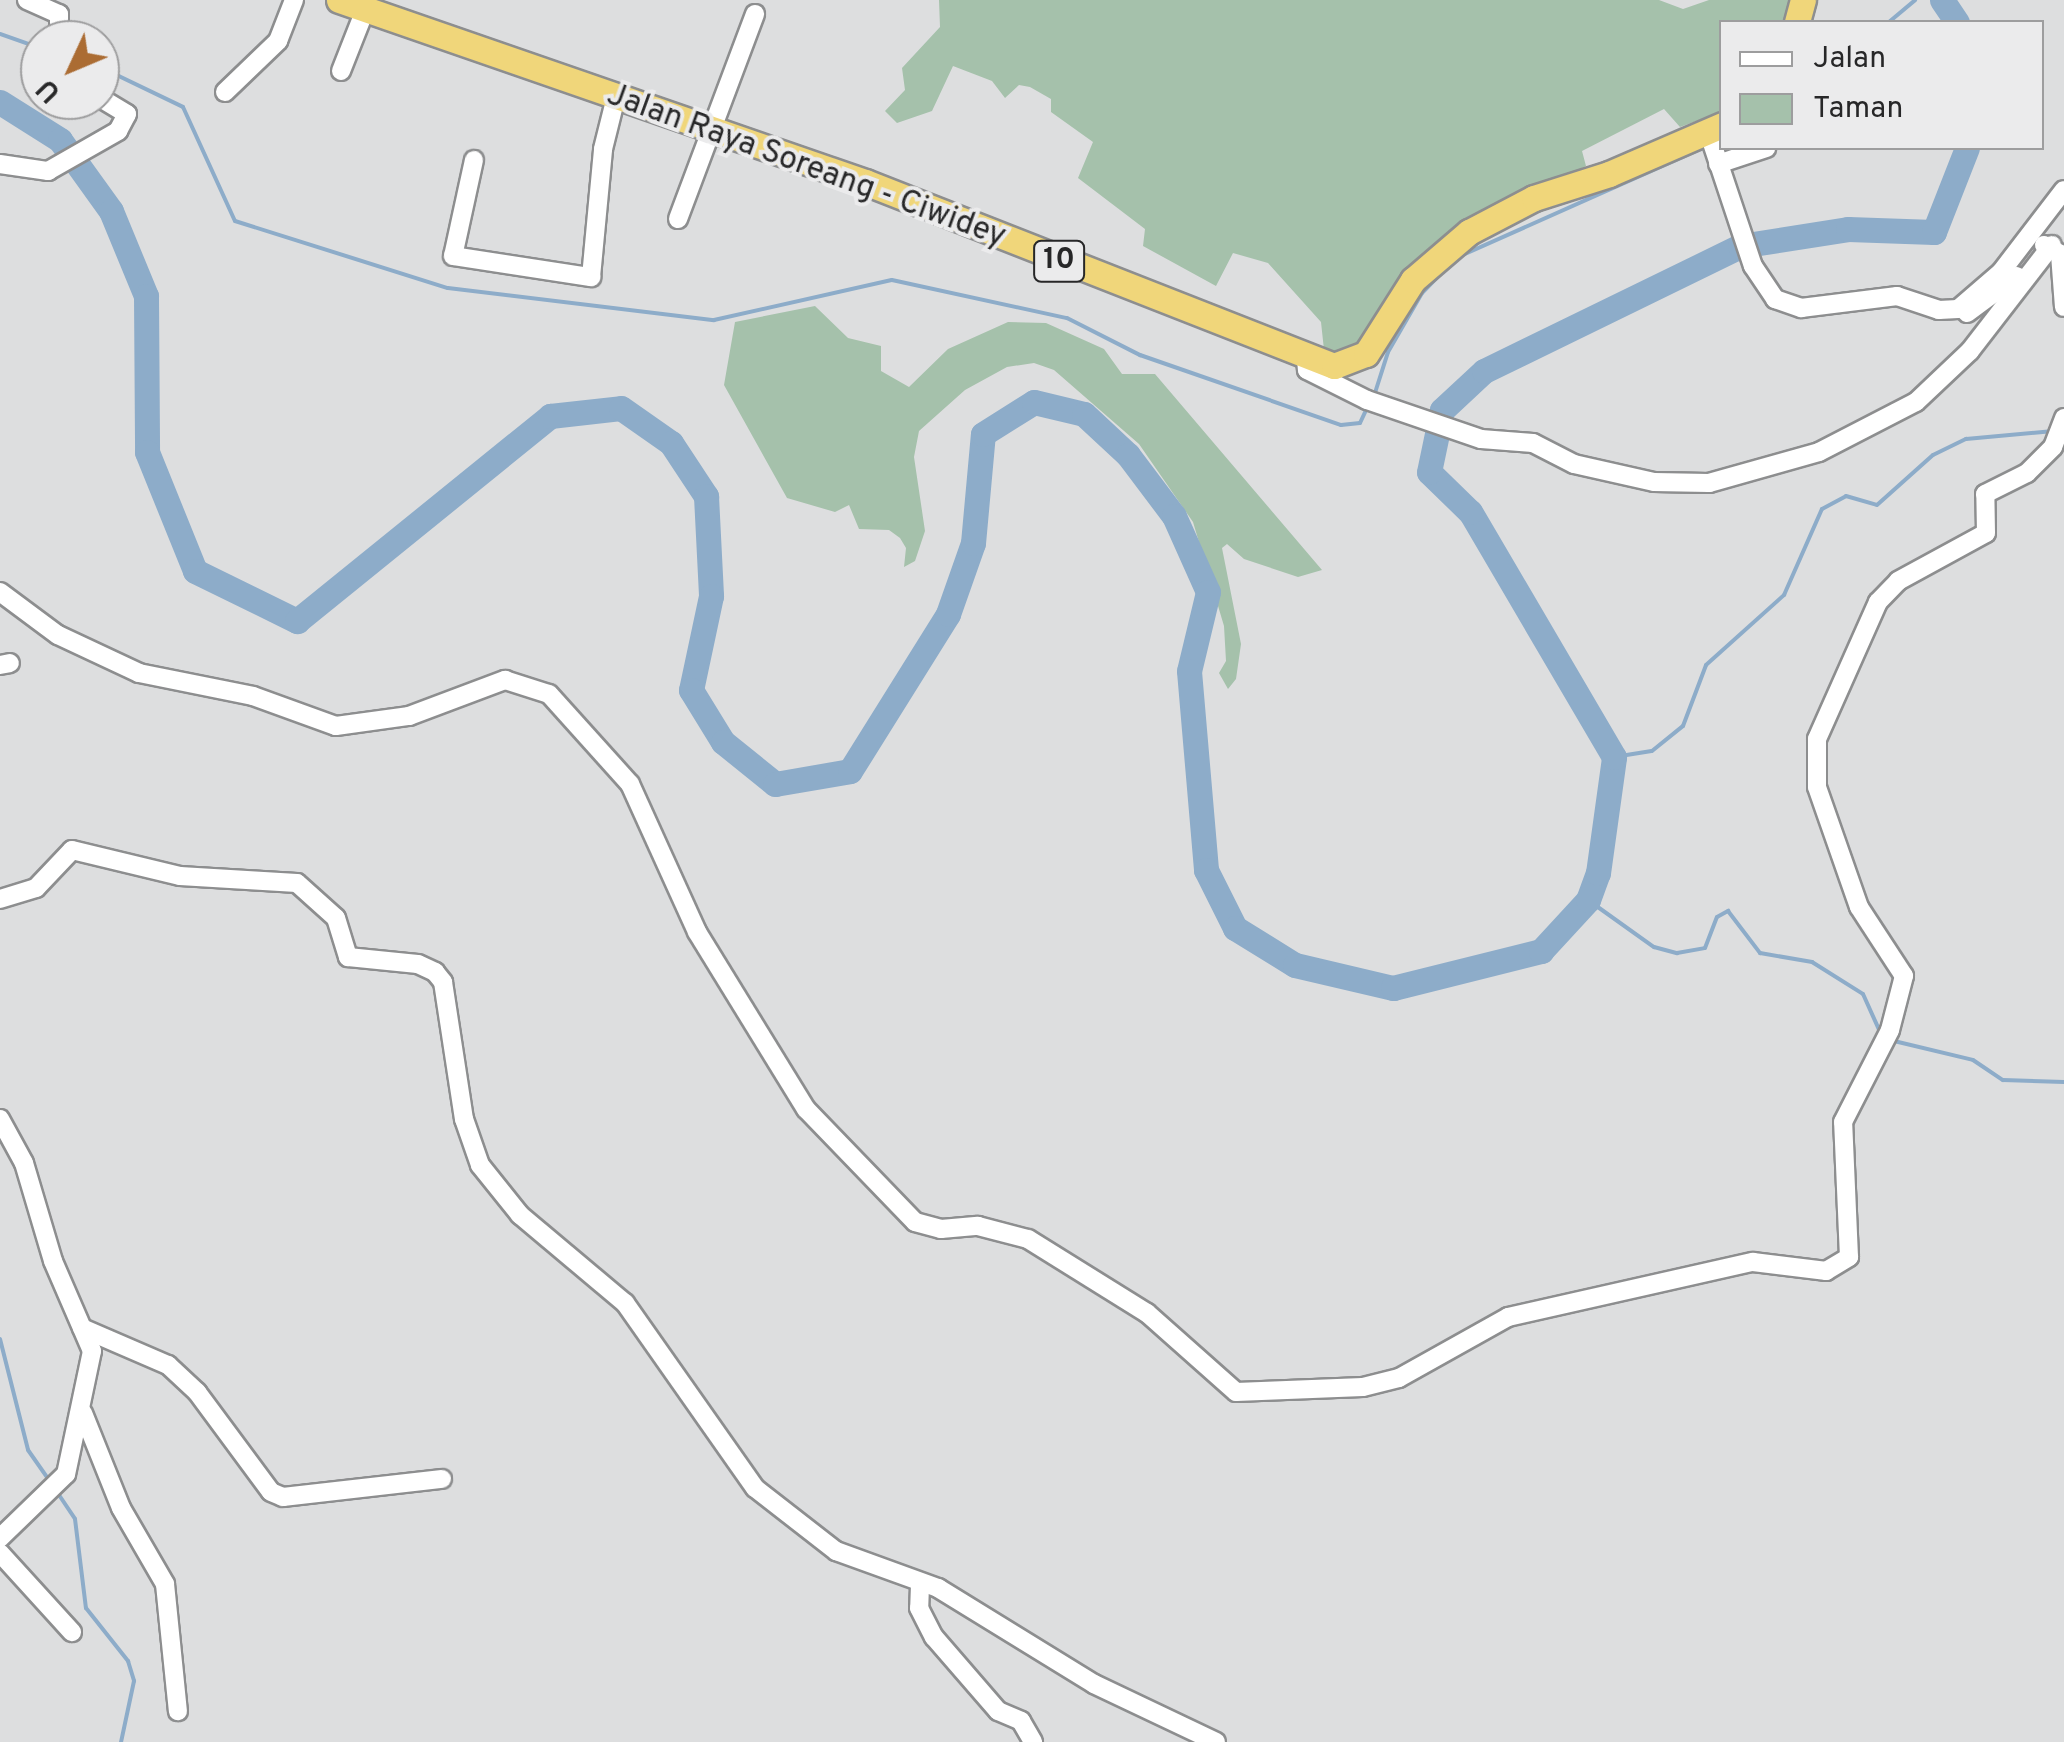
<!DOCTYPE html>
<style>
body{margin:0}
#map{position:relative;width:2064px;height:1742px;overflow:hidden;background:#dddedf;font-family:Overpass,sans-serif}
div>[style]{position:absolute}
.green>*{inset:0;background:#a5c1ab}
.stream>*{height:4px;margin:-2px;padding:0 2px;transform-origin:2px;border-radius:2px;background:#8dacc9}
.river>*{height:25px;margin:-12.5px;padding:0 12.5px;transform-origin:12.5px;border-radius:12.5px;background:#8dacc9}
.roads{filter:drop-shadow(2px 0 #8d8e8f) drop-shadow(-2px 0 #8d8e8f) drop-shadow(0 2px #8d8e8f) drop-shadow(0 -2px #8d8e8f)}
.minor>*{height:18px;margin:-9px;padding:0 9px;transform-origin:9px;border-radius:9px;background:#fff}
.highway>*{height:25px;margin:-12.5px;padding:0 12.5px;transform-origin:12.5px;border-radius:12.5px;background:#f0d67a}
span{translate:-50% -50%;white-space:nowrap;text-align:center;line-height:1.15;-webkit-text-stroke:8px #ebebec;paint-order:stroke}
.shield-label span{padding:2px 8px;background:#ebebec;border:2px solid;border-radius:8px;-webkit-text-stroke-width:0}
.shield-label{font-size:30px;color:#272728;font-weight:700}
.street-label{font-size:32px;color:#272728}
.legend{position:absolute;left:1719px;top:20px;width:325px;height:130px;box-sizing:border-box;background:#ebebec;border:2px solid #9d9d9e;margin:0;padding:12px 18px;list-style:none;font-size:30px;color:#272728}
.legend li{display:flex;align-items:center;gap:20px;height:50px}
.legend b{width:50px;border:2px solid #9d9d9e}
.north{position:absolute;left:20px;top:20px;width:100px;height:100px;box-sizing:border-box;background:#ebebec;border:2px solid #9d9d9e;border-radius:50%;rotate:226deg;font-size:28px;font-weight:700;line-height:40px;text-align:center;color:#272728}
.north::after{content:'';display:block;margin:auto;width:35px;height:45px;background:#ab6c33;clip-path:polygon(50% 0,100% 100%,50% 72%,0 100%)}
</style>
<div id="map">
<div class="green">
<div style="clip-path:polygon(939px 0,1659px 0,1683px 9px,1709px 0,1802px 0,1791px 22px,1722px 22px,1721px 112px,1680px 127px,1664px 109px,1582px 151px,1586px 166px,1472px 224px,1365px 344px,1333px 360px,1324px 350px,1321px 322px,1268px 263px,1233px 253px,1216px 286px,1143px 246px,1145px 229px,1078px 178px,1093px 142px,1051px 112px,1051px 99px,1030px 87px,1019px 85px,1005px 98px,992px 81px,953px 66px,932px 111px,897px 123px,885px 111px,905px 90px,902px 68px,940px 27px)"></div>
<div style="clip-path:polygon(815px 306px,848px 338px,881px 346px,881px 371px,909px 387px,948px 349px,1008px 322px,1046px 323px,1104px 349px,1122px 374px,1155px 374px,1322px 570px,1298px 577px,1244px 559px,1227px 544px,1222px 548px,1241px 644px,1236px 679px,1228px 689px,1219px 673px,1226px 661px,1224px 626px,1193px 522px,1139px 444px,1054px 370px,1034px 363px,1007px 367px,965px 390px,919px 431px,914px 457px,925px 531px,915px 561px,904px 567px,906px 548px,900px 538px,889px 530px,859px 529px,849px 505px,835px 512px,787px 498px,724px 385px,735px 322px)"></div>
</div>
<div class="stream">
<div style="left:1889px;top:22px;width:34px;rotate:-40deg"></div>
<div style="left:0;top:34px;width:42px;rotate:19.3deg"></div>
<div style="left:100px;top:67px;width:92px;rotate:25.7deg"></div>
<div style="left:183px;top:107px;width:125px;rotate:65.5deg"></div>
<div style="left:235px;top:221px;width:223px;rotate:17.5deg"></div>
<div style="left:448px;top:288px;width:268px;rotate:6.9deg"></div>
<div style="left:714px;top:320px;width:182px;rotate:-12.7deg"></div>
<div style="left:892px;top:280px;width:179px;rotate:12.3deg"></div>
<div style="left:1067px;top:318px;width:82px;rotate:26.9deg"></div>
<div style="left:1140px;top:355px;width:213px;rotate:19.2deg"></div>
<div style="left:1341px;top:425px;width:19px;rotate:-6deg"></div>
<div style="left:1360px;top:423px;width:17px;rotate:-65deg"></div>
<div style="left:1458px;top:257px;width:270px;rotate:-24deg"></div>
<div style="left:1374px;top:396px;width:46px;rotate:-72.3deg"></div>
<div style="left:1388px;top:352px;width:68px;rotate:-60deg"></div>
<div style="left:1422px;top:293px;width:42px;rotate:-46deg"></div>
<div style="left:1614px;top:757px;width:38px;rotate:-9deg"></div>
<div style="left:1652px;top:751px;width:40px;rotate:-39deg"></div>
<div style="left:1683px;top:726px;width:65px;rotate:-69.3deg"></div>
<div style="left:1706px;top:665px;width:105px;rotate:-41.9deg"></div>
<div style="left:1784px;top:595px;width:94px;rotate:-66.2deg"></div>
<div style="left:1822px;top:509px;width:27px;rotate:-28deg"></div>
<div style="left:1846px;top:496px;width:32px;rotate:16deg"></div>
<div style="left:1877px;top:505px;width:75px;rotate:-41.8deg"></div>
<div style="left:1933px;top:455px;width:37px;rotate:-26deg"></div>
<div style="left:1966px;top:439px;width:88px;rotate:-5.2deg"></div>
<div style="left:1588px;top:900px;width:81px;rotate:35.5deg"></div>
<div style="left:1654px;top:947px;width:24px;rotate:15deg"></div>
<div style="left:1677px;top:953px;width:28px;rotate:-10deg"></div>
<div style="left:1705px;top:948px;width:33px;rotate:-69deg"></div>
<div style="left:1717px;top:917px;width:13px;rotate:-29deg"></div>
<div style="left:1728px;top:911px;width:53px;rotate:52.7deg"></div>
<div style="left:1760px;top:953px;width:53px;rotate:9.8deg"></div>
<div style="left:1812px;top:962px;width:60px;rotate:32.1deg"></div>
<div style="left:1863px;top:994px;width:44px;rotate:65.8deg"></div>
<div style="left:1894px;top:1041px;width:81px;rotate:13.5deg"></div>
<div style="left:1973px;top:1060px;width:36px;rotate:34deg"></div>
<div style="left:2003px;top:1080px;width:61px;rotate:1.9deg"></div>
<div style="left:0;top:1339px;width:114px;rotate:75.8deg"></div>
<div style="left:28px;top:1450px;width:37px;rotate:55deg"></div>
<div style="left:57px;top:1492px;width:32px;rotate:56deg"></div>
<div style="left:75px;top:1519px;width:90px;rotate:83deg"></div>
<div style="left:86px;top:1608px;width:68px;rotate:51.6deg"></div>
<div style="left:128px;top:1661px;width:21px;rotate:73deg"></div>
<div style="left:134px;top:1681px;width:62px;rotate:102deg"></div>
</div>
<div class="river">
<div style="left:1942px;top:0;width:27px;rotate:56deg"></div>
<div style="left:0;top:102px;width:71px;rotate:32.3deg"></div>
<div style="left:60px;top:140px;width:87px;rotate:54.3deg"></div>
<div style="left:111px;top:211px;width:92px;rotate:67.6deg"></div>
<div style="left:146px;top:296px;width:156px;rotate:89.6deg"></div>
<div style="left:147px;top:452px;width:128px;rotate:68deg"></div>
<div style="left:195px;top:571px;width:114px;rotate:26.1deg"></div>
<div style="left:297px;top:621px;width:326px;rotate:-39deg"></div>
<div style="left:550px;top:416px;width:71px;rotate:-6.4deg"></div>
<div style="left:621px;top:408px;width:61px;rotate:35deg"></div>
<div style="left:671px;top:443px;width:64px;rotate:56.6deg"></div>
<div style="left:706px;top:496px;width:100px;rotate:87.1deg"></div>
<div style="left:711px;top:596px;width:96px;rotate:102deg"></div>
<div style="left:691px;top:690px;width:61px;rotate:58.4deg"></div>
<div style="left:723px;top:742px;width:67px;rotate:38.9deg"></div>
<div style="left:775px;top:784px;width:76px;rotate:-9.8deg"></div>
<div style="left:850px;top:771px;width:185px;rotate:-58deg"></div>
<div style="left:948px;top:614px;width:75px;rotate:-70.6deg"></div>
<div style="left:973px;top:543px;width:109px;rotate:-84.8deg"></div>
<div style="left:983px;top:434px;width:60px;rotate:-32.1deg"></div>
<div style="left:1034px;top:402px;width:51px;rotate:13.5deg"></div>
<div style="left:1084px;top:414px;width:60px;rotate:43deg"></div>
<div style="left:1128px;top:455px;width:76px;rotate:53deg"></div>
<div style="left:1174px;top:516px;width:83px;rotate:65.9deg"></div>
<div style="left:1208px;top:592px;width:81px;rotate:103.5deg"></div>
<div style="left:1189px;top:671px;width:200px;rotate:85.1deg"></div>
<div style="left:1206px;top:870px;width:65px;rotate:63.4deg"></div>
<div style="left:1235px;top:928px;width:70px;rotate:31.7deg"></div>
<div style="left:1295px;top:965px;width:101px;rotate:13.2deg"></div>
<div style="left:1393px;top:988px;width:153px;rotate:-14deg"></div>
<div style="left:1541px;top:951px;width:69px;rotate:-47.3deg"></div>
<div style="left:1588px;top:900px;width:29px;rotate:-70deg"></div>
<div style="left:1598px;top:873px;width:117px;rotate:-82.1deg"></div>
<div style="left:1614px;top:757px;width:284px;rotate:-120.4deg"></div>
<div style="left:1470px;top:512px;width:57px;rotate:-135.7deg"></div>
<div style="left:1429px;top:472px;width:63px;rotate:-78.2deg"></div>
<div style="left:1442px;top:410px;width:57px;rotate:-42.9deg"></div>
<div style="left:1484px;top:371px;width:285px;rotate:-26deg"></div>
<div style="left:1740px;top:246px;width:109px;rotate:-8.9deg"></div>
<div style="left:1848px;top:229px;width:86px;rotate:2deg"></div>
<div style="left:1934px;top:232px;width:90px;rotate:-68.6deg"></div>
</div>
<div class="roads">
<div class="minor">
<div style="left:27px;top:0;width:35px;rotate:24deg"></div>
<div style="left:59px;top:14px;width:26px;rotate:90deg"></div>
<div style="left:341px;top:71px;width:66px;rotate:-68.5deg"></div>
<div style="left:225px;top:92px;width:74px;rotate:-43.9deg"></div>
<div style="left:278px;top:41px;width:44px;rotate:-68.7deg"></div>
<div style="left:1709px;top:134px;width:139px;rotate:71.6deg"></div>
<div style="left:1753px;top:266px;width:40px;rotate:56deg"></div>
<div style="left:1775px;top:299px;width:28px;rotate:19deg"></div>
<div style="left:1801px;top:308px;width:97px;rotate:-7.1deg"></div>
<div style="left:1897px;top:296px;width:44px;rotate:18.4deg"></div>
<div style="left:1939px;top:310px;width:19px;rotate:-3deg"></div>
<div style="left:1958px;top:309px;width:57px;rotate:-40.7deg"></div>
<div style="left:2001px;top:272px;width:103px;rotate:-52.5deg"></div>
<div style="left:474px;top:160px;width:98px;rotate:102.3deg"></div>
<div style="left:453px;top:256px;width:140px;rotate:8.7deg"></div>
<div style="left:591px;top:277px;width:129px;rotate:-84.6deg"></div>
<div style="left:603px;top:149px;width:54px;rotate:-76deg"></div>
<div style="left:0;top:164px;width:49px;rotate:8.3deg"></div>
<div style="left:48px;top:171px;width:81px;rotate:-29.7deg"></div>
<div style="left:118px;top:131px;width:19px;rotate:-62deg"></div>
<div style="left:127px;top:114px;width:31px;rotate:-149deg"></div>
<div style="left:1718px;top:164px;width:51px;rotate:-18.4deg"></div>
<div style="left:678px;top:219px;width:219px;rotate:-69.4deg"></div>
<div style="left:2044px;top:245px;width:18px;rotate:29deg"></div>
<div style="left:2060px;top:254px;width:53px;rotate:85.7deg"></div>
<div style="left:1967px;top:313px;width:62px;rotate:-36.5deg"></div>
<div style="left:1306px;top:359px;width:11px;rotate:85deg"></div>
<div style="left:1307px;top:370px;width:67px;rotate:26.6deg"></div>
<div style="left:1367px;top:400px;width:120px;rotate:18.9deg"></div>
<div style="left:1481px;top:439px;width:52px;rotate:4.4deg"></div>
<div style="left:1533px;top:443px;width:46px;rotate:27.1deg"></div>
<div style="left:1574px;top:464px;width:82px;rotate:12.7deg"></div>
<div style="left:1654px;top:482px;width:55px;rotate:1deg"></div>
<div style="left:1709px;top:483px;width:114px;rotate:-15.7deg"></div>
<div style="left:1819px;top:452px;width:109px;rotate:-27.3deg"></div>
<div style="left:1916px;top:402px;width:74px;rotate:-43.4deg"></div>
<div style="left:1970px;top:351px;width:134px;rotate:-52.3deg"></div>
<div style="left:0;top:592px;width:72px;rotate:36.6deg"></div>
<div style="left:58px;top:635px;width:89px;rotate:25.1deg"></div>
<div style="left:139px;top:673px;width:116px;rotate:11.4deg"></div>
<div style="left:253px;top:696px;width:88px;rotate:19.9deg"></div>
<div style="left:336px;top:726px;width:74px;rotate:-7.8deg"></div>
<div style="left:409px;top:716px;width:103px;rotate:-20.6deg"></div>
<div style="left:505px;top:680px;width:46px;rotate:17.7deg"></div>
<div style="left:549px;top:694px;width:121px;rotate:48deg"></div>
<div style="left:630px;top:784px;width:162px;rotate:65.6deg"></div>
<div style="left:697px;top:932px;width:208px;rotate:58.4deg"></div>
<div style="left:806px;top:1109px;width:157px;rotate:46deg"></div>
<div style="left:915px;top:1222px;width:27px;rotate:15deg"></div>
<div style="left:941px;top:1229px;width:37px;rotate:-5deg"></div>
<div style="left:978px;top:1226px;width:52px;rotate:14.6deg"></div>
<div style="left:1028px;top:1239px;width:140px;rotate:31.9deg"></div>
<div style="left:1147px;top:1313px;width:119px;rotate:41.6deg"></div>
<div style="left:1236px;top:1392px;width:127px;rotate:-2.3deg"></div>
<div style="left:1363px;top:1387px;width:37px;rotate:-14deg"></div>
<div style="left:1399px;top:1378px;width:125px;rotate:-29.2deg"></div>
<div style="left:1508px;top:1317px;width:251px;rotate:-12.7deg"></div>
<div style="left:1753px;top:1262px;width:74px;rotate:7deg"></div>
<div style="left:1826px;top:1271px;width:27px;rotate:-31deg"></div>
<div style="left:1849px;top:1257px;width:135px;rotate:-92.5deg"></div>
<div style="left:1843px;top:1122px;width:103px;rotate:-62.9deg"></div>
<div style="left:1890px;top:1030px;width:56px;rotate:-75.5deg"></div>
<div style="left:1904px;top:976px;width:82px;rotate:-123.1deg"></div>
<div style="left:1859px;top:907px;width:127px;rotate:-109.3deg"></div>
<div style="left:1817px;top:787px;width:48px;rotate:-90deg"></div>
<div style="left:1817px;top:739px;width:150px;rotate:-66deg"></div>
<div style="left:1878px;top:602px;width:29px;rotate:-46deg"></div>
<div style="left:1898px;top:581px;width:100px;rotate:-28.6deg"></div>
<div style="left:1986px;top:533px;width:39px;rotate:-91deg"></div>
<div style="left:1985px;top:494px;width:47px;rotate:-26.6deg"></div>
<div style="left:2027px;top:473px;width:37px;rotate:-45deg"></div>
<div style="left:2053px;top:447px;width:31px;rotate:-69deg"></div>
<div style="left:0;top:665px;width:10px;rotate:-11deg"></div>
<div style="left:0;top:899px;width:38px;rotate:-17deg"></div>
<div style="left:36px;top:888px;width:52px;rotate:-46.5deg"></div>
<div style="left:72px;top:850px;width:111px;rotate:13.5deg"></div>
<div style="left:180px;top:876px;width:117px;rotate:3.4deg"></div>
<div style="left:297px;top:883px;width:52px;rotate:41.9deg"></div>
<div style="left:336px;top:918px;width:41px;rotate:72.9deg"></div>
<div style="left:348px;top:957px;width:70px;rotate:5.7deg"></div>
<div style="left:418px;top:964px;width:19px;rotate:25deg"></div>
<div style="left:435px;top:972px;width:13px;rotate:51deg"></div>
<div style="left:443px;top:982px;width:139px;rotate:81.3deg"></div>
<div style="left:464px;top:1119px;width:49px;rotate:70.8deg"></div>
<div style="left:480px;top:1165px;width:64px;rotate:51.3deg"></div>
<div style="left:520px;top:1215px;width:137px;rotate:40deg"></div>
<div style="left:625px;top:1303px;width:226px;rotate:54.9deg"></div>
<div style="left:755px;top:1488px;width:103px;rotate:37.9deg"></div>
<div style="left:836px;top:1551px;width:109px;rotate:19.9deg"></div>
<div style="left:938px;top:1588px;width:183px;rotate:31.6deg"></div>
<div style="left:1094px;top:1684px;width:135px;rotate:25.4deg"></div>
<div style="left:0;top:1119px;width:50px;rotate:61.4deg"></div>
<div style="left:24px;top:1163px;width:102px;rotate:73.5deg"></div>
<div style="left:53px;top:1261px;width:98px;rotate:66.6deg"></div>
<div style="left:92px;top:1351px;width:126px;rotate:101.9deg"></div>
<div style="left:66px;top:1474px;width:92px;rotate:135.9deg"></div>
<div style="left:82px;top:1328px;width:94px;rotate:23.3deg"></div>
<div style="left:168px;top:1365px;width:40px;rotate:43deg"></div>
<div style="left:197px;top:1392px;width:124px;rotate:53.5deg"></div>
<div style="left:271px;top:1492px;width:13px;rotate:23deg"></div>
<div style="left:283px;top:1497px;width:160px;rotate:-6.5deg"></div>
<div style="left:83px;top:1413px;width:102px;rotate:68.2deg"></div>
<div style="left:121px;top:1508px;width:88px;rotate:59.9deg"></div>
<div style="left:165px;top:1584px;width:128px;rotate:84.2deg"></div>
<div style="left:0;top:1553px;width:107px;rotate:47.7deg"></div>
<div style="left:920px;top:1585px;width:23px;rotate:92deg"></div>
<div style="left:919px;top:1608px;width:33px;rotate:63deg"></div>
<div style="left:934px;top:1637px;width:98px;rotate:49.1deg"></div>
<div style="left:998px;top:1711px;width:25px;rotate:23deg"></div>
<div style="left:1021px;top:1721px;width:24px;rotate:60deg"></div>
</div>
<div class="highway">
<div style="left:339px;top:0;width:557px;rotate:19.09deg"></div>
<div style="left:865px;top:182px;width:504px;rotate:21.42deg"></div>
<div style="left:1334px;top:366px;width:34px;rotate:-21deg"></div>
<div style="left:1366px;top:354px;width:88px;rotate:-57.6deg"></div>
<div style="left:1413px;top:280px;width:74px;rotate:-40.6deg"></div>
<div style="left:1469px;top:232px;width:73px;rotate:-27.6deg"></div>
<div style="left:1534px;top:198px;width:79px;rotate:-17.7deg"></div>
<div style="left:1609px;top:174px;width:123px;rotate:-23.4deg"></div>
<div style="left:1797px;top:22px;width:23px;rotate:-75deg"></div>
</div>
</div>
<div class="shield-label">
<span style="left:1059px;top:261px">10</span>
</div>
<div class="street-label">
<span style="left:806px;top:167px;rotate:20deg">Jalan Raya Soreang - Ciwidey</span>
</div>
<ul class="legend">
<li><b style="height:12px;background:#fff"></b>Jalan</li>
<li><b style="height:28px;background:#a5c1ab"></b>Taman</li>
</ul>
<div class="north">U</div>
</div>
